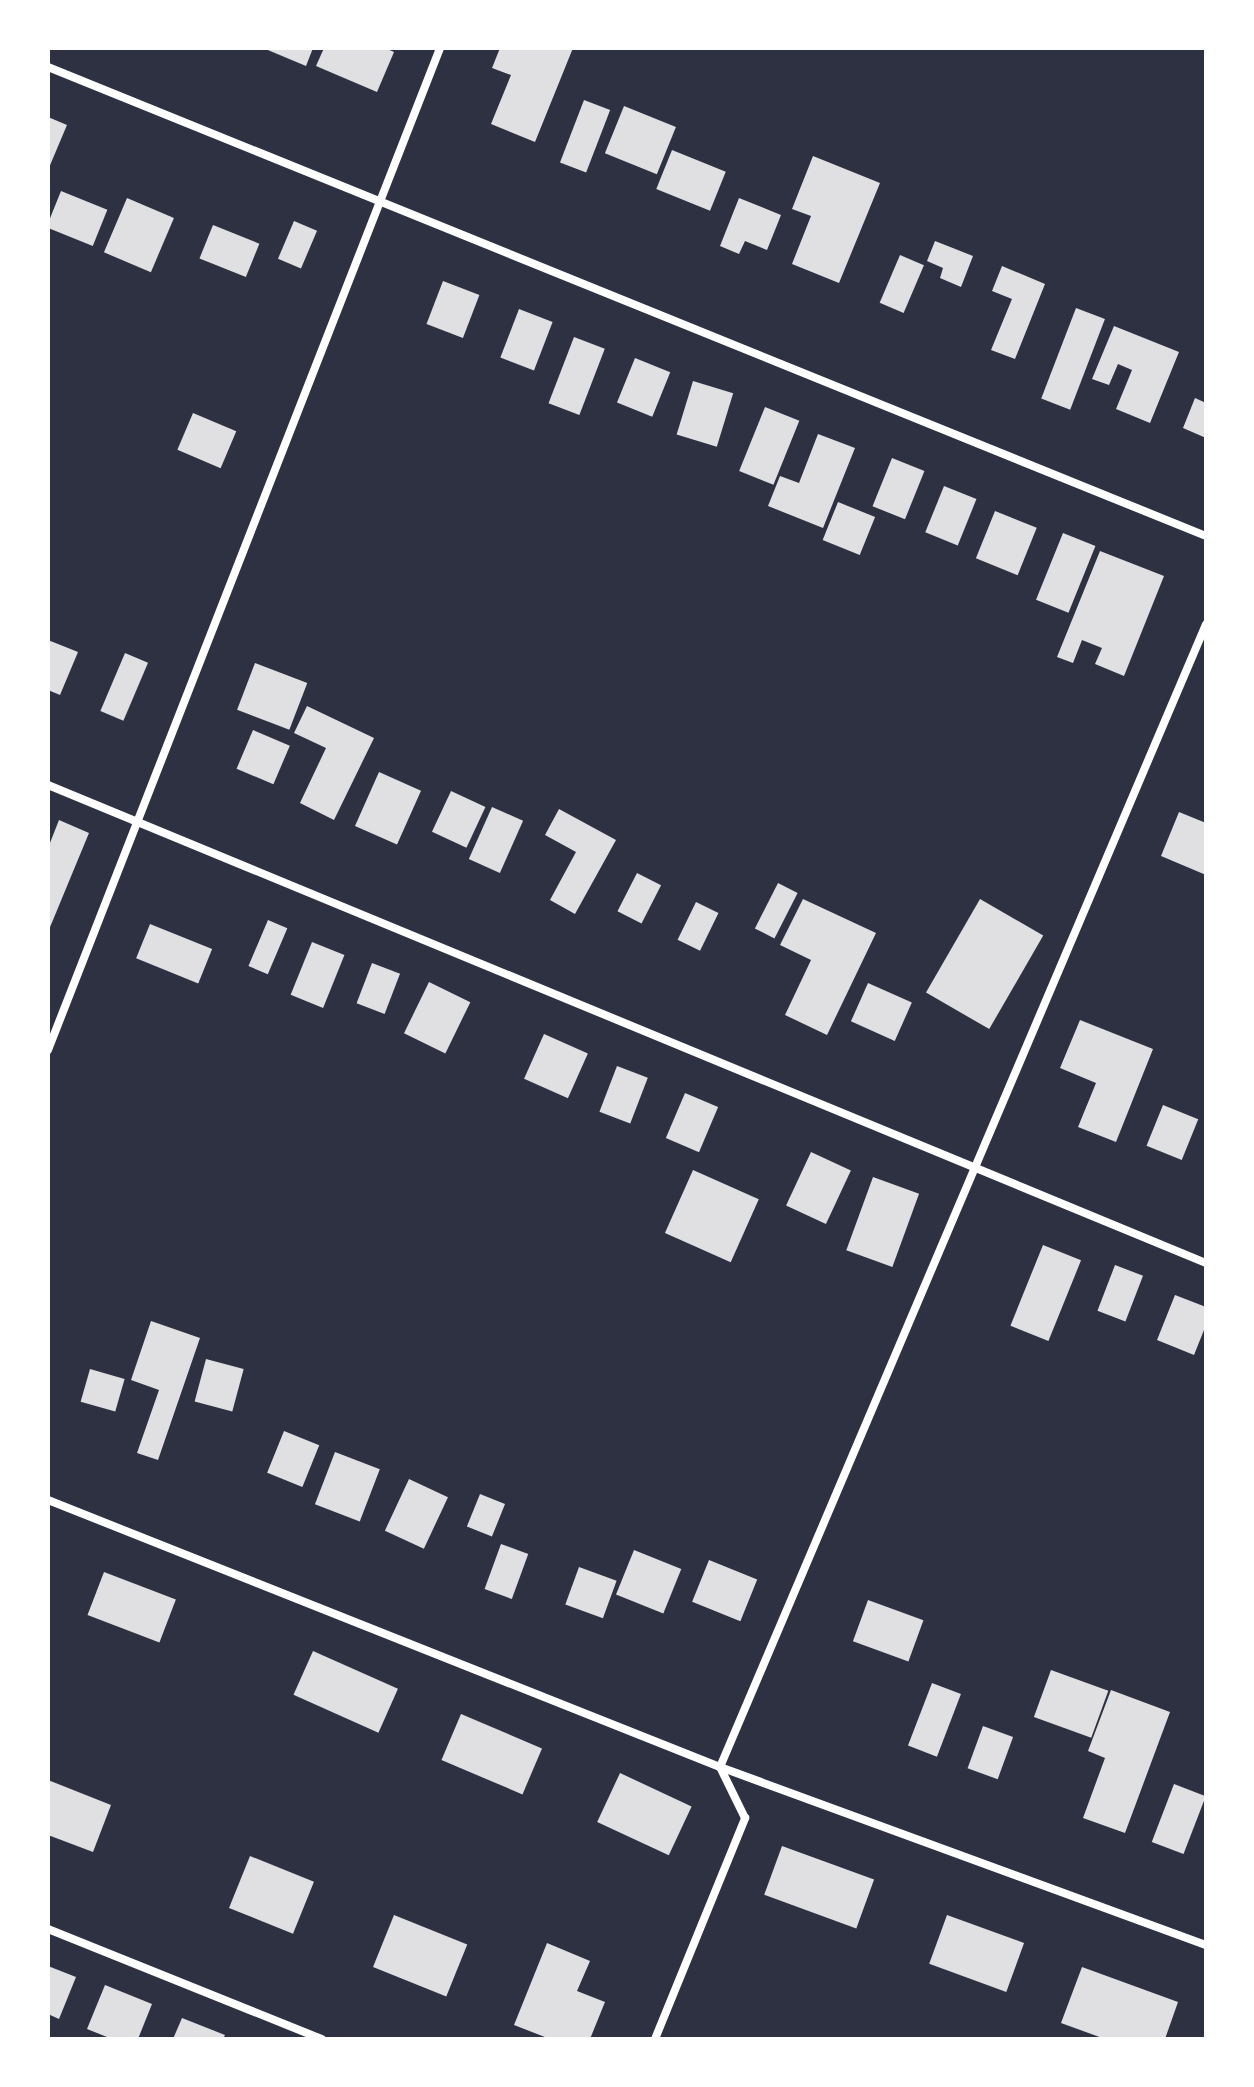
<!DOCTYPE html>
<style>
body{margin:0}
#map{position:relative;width:1254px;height:2087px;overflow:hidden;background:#2d3142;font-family:"Roboto Serif",serif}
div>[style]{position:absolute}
.building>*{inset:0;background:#e0e0e3;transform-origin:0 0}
.minor>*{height:8px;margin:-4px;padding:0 4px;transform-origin:4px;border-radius:4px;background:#fff}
span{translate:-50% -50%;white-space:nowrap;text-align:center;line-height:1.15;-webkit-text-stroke:7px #fff;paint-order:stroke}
.frame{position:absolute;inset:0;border:50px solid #fff;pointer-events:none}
</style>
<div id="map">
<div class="building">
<div style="clip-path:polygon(263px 48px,313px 48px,306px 66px)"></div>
<div style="clip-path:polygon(324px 48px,385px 48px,394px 52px,377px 92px,316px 66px)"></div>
<div style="clip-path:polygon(500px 48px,573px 48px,535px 142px,491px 124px,511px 75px,492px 68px)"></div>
<div style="left:584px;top:100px;width:28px;height:67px;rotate:21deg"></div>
<div style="left:624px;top:106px;width:56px;height:51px;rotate:22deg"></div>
<div style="clip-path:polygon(48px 117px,67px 125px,48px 170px)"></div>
<div style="left:672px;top:150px;width:58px;height:42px;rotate:22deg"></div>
<div style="clip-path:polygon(813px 156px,880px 183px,839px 283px,792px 264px,811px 216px,792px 209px)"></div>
<div style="left:61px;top:191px;width:50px;height:39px;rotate:22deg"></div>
<div style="left:127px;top:198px;width:51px;height:59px;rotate:23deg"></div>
<div style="clip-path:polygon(739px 198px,781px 215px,767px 250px,745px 241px,739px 254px,720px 246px)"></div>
<div style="left:294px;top:221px;width:25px;height:41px;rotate:23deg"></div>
<div style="left:213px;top:225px;width:50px;height:36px;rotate:22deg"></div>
<div style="clip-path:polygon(935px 241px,973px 256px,961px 287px,940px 278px,943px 268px,927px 261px)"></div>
<div style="left:900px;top:255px;width:26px;height:52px;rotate:23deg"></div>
<div style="clip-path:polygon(1002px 266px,1045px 284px,1015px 359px,991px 350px,1012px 299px,992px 291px)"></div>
<div style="left:443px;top:281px;width:39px;height:46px;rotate:21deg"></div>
<div style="left:1076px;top:308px;width:31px;height:97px;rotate:21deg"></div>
<div style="left:519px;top:309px;width:36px;height:52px;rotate:21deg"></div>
<div style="clip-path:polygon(1114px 326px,1179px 352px,1150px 423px,1116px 409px,1132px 370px,1118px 364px,1109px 385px,1092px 379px)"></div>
<div style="left:574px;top:337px;width:33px;height:71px;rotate:21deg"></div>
<div style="left:635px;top:358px;width:38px;height:48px;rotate:22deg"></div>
<div style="left:693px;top:381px;width:42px;height:56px;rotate:17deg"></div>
<div style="clip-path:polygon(1195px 398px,1206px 403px,1206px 438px,1183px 428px)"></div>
<div style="left:765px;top:407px;width:37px;height:69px;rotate:22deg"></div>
<div style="left:193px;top:413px;width:47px;height:40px;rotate:23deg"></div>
<div style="clip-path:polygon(818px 434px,855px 448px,823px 528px,768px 506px,780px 476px,799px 483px)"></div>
<div style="left:892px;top:458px;width:35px;height:52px;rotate:22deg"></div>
<div style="left:944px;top:486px;width:35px;height:50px;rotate:22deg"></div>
<div style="left:838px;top:502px;width:40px;height:41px;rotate:22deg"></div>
<div style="left:995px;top:511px;width:45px;height:51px;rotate:22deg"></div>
<div style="left:1063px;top:533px;width:35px;height:72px;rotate:22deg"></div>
<div style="clip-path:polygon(1100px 551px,1164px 576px,1124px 676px,1095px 664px,1102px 648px,1082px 640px,1073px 663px,1057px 657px)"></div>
<div style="clip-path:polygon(48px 640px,78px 652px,60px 695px,48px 690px)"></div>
<div style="left:125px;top:653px;width:25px;height:63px;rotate:23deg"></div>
<div style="left:255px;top:663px;width:56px;height:50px;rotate:21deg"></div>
<div style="clip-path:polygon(307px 706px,374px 738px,334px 820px,300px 803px,326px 748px,294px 733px)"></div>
<div style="left:253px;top:730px;width:40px;height:42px;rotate:23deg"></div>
<div style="left:379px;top:772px;width:46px;height:59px;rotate:24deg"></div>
<div style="left:451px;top:791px;width:38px;height:45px;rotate:25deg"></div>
<div style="left:492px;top:807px;width:34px;height:57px;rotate:24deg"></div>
<div style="clip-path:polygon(559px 809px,616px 840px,575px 914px,550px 900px,576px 852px,545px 835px)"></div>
<div style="clip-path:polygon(1179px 812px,1206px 823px,1206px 875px,1161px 856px)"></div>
<div style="clip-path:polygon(59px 820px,89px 833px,48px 932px,48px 848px)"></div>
<div style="left:637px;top:873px;width:27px;height:43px;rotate:27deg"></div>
<div style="left:778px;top:883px;width:22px;height:51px;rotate:27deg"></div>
<div style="clip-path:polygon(803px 899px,876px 933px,827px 1035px,785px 1015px,811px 960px,780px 945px)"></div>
<div style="left:980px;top:899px;width:73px;height:108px;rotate:30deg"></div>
<div style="left:696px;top:902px;width:25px;height:42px;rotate:26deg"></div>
<div style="left:268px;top:920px;width:21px;height:50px;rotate:23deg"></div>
<div style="left:150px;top:924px;width:67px;height:37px;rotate:22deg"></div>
<div style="left:312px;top:942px;width:35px;height:57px;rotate:22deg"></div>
<div style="left:372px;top:963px;width:30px;height:43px;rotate:21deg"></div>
<div style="left:429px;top:982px;width:46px;height:57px;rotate:26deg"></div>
<div style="left:868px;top:983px;width:48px;height:42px;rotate:24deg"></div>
<div style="clip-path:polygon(1080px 1020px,1153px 1049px,1116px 1142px,1078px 1127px,1096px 1083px,1060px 1068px)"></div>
<div style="left:544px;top:1034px;width:48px;height:49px;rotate:24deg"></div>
<div style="left:617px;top:1066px;width:33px;height:49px;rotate:21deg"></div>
<div style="left:685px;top:1093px;width:36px;height:49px;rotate:23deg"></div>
<div style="left:1163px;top:1105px;width:38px;height:44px;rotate:22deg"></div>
<div style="left:811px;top:1152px;width:44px;height:59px;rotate:25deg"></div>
<div style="left:693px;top:1170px;width:72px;height:69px;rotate:24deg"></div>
<div style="left:873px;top:1177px;width:49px;height:78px;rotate:20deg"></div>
<div style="left:1043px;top:1245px;width:41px;height:87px;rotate:22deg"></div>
<div style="left:1115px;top:1265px;width:30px;height:49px;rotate:21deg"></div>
<div style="clip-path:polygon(1175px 1295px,1206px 1307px,1206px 1325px,1194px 1355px,1157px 1340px)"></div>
<div style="clip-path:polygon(151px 1321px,200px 1338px,158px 1460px,137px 1453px,159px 1390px,131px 1380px)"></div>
<div style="left:206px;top:1359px;width:39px;height:44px;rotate:15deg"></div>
<div style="left:90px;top:1369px;width:36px;height:34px;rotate:16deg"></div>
<div style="left:284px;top:1431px;width:38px;height:45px;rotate:22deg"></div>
<div style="left:335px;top:1452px;width:48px;height:56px;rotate:21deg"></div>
<div style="left:409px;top:1479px;width:43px;height:57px;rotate:25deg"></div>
<div style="left:480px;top:1494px;width:27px;height:35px;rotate:22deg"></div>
<div style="left:501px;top:1544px;width:29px;height:48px;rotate:20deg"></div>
<div style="left:634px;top:1550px;width:51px;height:48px;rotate:22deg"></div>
<div style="left:709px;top:1560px;width:52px;height:45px;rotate:22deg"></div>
<div style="left:579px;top:1567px;width:40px;height:40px;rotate:20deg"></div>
<div style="left:104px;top:1572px;width:77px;height:46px;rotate:21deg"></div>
<div style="left:868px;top:1600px;width:59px;height:44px;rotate:20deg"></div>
<div style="left:313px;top:1651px;width:93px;height:48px;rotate:24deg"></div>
<div style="left:1051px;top:1670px;width:61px;height:50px;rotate:20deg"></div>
<div style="left:932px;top:1683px;width:31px;height:67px;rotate:21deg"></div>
<div style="clip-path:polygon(1111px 1690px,1170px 1712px,1125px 1833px,1083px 1818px,1105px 1758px,1088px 1751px)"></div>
<div style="left:461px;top:1714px;width:88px;height:50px;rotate:23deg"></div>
<div style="left:983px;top:1726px;width:32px;height:45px;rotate:20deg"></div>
<div style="left:620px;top:1773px;width:79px;height:54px;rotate:25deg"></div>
<div style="clip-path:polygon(48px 1780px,111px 1805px,93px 1852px,48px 1835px)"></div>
<div style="left:1174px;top:1784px;width:34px;height:62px;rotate:21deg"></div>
<div style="left:782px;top:1846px;width:98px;height:52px;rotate:20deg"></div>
<div style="left:250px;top:1856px;width:69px;height:56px;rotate:22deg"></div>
<div style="left:394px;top:1915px;width:79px;height:56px;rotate:22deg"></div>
<div style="left:947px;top:1915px;width:82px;height:52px;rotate:20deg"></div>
<div style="clip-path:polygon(547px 1943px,590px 1961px,577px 1991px,605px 2002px,590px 2039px,550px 2039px,514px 2025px)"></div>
<div style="clip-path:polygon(48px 1966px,76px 1977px,59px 2019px,48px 2014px)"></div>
<div style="clip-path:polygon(1082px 1967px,1178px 2002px,1165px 2039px,1105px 2039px,1061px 2023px)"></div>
<div style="clip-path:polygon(105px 1985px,152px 2004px,138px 2039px,112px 2039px,87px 2029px)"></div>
<div style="clip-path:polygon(182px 2018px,225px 2035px,223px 2039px,173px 2039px)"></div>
</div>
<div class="minor">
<div style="left:48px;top:67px;width:1249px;rotate:22.05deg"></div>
<div style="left:48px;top:785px;width:1253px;rotate:22.43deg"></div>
<div style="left:48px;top:1050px;width:1076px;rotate:-68.63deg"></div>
<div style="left:48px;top:1500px;width:723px;rotate:21.67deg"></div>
<div style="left:720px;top:1767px;width:518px;rotate:20.12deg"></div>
<div style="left:48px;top:1929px;width:295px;rotate:21.9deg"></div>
<div style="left:655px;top:2039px;width:239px;rotate:-67.8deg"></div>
<div style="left:745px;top:1818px;width:57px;rotate:-116.1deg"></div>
<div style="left:720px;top:1767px;width:1242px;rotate:-66.96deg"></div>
</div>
<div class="frame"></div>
</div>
